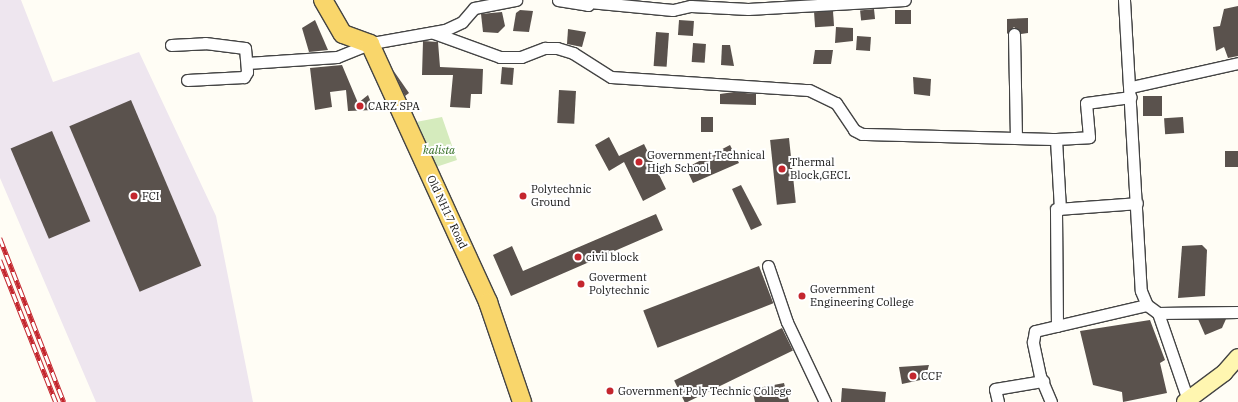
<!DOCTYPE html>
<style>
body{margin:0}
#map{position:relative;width:1238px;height:402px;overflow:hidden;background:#fffdf5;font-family:"IBM Plex Serif",serif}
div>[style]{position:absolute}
.industrial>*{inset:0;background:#eee6ef}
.green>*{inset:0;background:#d5ebbd}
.building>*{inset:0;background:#5a524d;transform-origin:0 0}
.roads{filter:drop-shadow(1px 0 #444) drop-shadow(-1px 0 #444) drop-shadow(0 1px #444) drop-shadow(0 -1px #444)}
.street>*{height:11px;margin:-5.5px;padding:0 5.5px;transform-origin:5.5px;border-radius:5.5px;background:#fff}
.secondary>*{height:16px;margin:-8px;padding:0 8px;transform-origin:8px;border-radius:8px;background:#fff6b0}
.primary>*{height:18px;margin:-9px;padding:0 9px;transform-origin:9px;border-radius:9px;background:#f9d66b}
.rail>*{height:4.5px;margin-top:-2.25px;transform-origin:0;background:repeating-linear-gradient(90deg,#fff 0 9px,#c4262e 0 18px);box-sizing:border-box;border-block:1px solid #c4262e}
.dots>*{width:11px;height:11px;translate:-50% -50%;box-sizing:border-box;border:2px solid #fff;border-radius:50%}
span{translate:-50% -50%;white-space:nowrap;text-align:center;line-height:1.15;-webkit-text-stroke:4px #fff;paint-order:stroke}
.poi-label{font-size:11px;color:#111}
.left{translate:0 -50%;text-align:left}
.park-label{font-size:11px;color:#2f6b1f;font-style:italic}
.street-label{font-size:11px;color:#111}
</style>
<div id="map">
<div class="industrial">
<div style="clip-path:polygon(0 0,21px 0,53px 82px,139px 52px,216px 216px,253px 402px,96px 402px,0 178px)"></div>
</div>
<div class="green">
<div style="clip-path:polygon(442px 117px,457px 160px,430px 169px,416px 122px)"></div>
</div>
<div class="building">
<div style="clip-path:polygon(1238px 6px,1238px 56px,1228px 58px,1224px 47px,1216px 51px,1213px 27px,1220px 26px,1224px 9px)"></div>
<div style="left:874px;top:9px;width:10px;height:14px;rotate:84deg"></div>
<div style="clip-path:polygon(520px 10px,533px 11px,529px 32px,513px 31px,516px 13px)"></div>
<div style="left:895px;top:10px;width:16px;height:14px"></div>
<div style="left:833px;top:11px;width:15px;height:19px;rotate:86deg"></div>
<div style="clip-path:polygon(502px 12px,505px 26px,498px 33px,483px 32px,481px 14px)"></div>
<div style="clip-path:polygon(1028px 18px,1028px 33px,1021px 34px,1014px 27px,1007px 34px,1007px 19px)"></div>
<div style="clip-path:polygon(315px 20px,328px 50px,309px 52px,302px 28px)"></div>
<div style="left:679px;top:20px;width:15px;height:15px;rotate:4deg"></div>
<div style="clip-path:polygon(836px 27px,853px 28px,853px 41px,835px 43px)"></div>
<div style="clip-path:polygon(568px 29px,586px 32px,582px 47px,567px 44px)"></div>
<div style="left:656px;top:32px;width:13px;height:34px;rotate:4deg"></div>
<div style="left:857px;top:36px;width:14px;height:14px;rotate:4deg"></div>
<div style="clip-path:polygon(423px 41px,438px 42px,440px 67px,483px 69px,482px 94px,471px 94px,470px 108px,450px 107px,453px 75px,422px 75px)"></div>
<div style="left:693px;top:43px;width:13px;height:19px;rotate:4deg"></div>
<div style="clip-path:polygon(722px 45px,730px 45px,734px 66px,721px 65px)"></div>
<div style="clip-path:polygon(815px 50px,833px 50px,831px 64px,813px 64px)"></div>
<div style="clip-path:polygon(342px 65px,358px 103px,368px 95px,374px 110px,348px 111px,346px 90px,330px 92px,332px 107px,315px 110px,310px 68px)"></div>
<div style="left:502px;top:67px;width:12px;height:17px;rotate:5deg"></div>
<div style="clip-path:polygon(393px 70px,409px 93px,405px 96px)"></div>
<div style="clip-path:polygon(913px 77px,931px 79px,930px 96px,914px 94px)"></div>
<div style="left:559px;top:90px;width:17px;height:33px;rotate:3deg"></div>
<div style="clip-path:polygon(734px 92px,756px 94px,756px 105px,720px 104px,720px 94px)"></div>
<div style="left:1143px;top:96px;width:19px;height:20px"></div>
<div style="left:131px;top:100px;width:180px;height:67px;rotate:67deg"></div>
<div style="left:701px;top:117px;width:12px;height:15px"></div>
<div style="left:1183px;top:117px;width:16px;height:19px;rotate:86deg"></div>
<div style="left:52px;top:131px;width:98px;height:45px;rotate:67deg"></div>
<div style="clip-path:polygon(609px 137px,619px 156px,644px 144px,666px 189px,643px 201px,624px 162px,609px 171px,595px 145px)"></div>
<div style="left:789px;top:138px;width:65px;height:19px;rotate:84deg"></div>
<div style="clip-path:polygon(730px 145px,739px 163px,693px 183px,686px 168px)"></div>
<div style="left:1238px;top:151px;width:16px;height:13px;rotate:90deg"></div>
<div style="clip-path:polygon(741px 185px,762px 225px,751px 230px,732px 189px)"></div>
<div style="clip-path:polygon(656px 214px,663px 230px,511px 296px,493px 255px,512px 246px,523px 271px)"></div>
<div style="clip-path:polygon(1202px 245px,1207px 250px,1205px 296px,1178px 298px,1182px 246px)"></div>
<div style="left:759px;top:266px;width:40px;height:124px;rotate:69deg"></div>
<div style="clip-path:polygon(1198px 319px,1226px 319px,1222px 328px,1205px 335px)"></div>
<div style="clip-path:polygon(1150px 320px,1165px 360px,1160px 363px,1167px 393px,1123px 402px,1122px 392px,1093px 385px,1080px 331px)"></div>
<div style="left:782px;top:328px;width:25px;height:120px;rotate:64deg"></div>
<div style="clip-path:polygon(929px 365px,925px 379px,902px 384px,899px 367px)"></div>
<div style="clip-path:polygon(784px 383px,789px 402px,755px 402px,752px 389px)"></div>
<div style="clip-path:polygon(842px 388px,886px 392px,885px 402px,841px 402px)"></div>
</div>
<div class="roads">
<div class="street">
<div style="left:558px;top:0;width:30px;rotate:9deg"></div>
<div style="left:588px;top:5px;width:3px;rotate:-72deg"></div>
<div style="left:589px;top:2px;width:84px;rotate:5.4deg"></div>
<div style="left:673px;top:10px;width:18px;rotate:-13deg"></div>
<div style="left:691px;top:6px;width:57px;rotate:3deg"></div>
<div style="left:748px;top:9px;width:157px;rotate:-3.3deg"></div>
<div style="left:1124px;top:0;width:291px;rotate:86.7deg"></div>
<div style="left:1141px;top:291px;width:15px;rotate:67deg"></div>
<div style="left:1147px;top:305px;width:14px;rotate:36deg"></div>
<div style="left:1158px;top:313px;width:80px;rotate:-0.7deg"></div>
<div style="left:434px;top:33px;width:70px;rotate:20deg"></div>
<div style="left:500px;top:57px;width:21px"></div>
<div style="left:521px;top:57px;width:26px;rotate:-21deg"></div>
<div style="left:545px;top:48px;width:12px"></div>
<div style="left:557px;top:48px;width:17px;rotate:17deg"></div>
<div style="left:573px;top:53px;width:45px;rotate:32.3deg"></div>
<div style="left:611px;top:77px;width:198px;rotate:3.8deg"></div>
<div style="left:809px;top:90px;width:30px;rotate:26deg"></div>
<div style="left:836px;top:103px;width:32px;rotate:56deg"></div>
<div style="left:854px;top:130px;width:9px;rotate:27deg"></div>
<div style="left:862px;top:134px;width:194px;rotate:1.5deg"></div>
<div style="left:1014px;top:34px;width:104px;rotate:88.9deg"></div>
<div style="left:171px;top:45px;width:34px;rotate:-3deg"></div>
<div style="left:205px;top:43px;width:40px;rotate:7.1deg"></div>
<div style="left:245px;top:48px;width:24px;rotate:85deg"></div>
<div style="left:247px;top:72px;width:6px;rotate:121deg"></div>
<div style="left:244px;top:77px;width:57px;rotate:177deg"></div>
<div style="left:247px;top:63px;width:90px;rotate:-3.8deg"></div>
<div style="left:337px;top:57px;width:38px;rotate:-22deg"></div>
<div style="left:372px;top:43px;width:74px;rotate:-10.1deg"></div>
<div style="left:445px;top:30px;width:19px;rotate:-25deg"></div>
<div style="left:462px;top:22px;width:18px;rotate:-49deg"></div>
<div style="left:474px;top:8px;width:43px;rotate:-10.8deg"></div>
<div style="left:1131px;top:87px;width:110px;rotate:-12.6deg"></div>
<div style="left:1060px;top:209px;width:70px;rotate:-93.3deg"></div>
<div style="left:1056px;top:139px;width:33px;rotate:-3deg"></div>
<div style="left:1089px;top:137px;width:34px;rotate:-95deg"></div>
<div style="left:1086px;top:103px;width:45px;rotate:-7.6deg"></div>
<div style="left:768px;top:266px;width:59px;rotate:71.3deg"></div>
<div style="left:787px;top:322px;width:89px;rotate:64.6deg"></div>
<div style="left:1158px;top:313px;width:92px;rotate:71deg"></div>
<div style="left:1057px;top:326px;width:117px;rotate:-90.5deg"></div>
<div style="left:1056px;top:209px;width:81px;rotate:-4.2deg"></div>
<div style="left:998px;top:402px;width:13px;rotate:-103deg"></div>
<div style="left:995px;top:389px;width:49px;rotate:-9.5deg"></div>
<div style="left:1051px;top:402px;width:28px;rotate:-113deg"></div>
<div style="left:1040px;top:376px;width:35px;rotate:-102deg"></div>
<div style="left:1033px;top:342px;width:11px;rotate:-80deg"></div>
<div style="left:1035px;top:331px;width:115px;rotate:-13.1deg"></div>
</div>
<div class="secondary">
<div style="left:1185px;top:402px;width:49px;rotate:-36.6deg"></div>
<div style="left:1224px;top:373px;width:21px;rotate:-49deg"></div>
</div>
<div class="primary">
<div style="left:323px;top:0;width:39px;rotate:60deg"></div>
<div style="left:343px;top:34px;width:29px;rotate:20deg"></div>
<div style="left:370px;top:44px;width:284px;rotate:65.4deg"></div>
<div style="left:488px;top:302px;width:106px;rotate:71.2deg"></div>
</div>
</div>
<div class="rail">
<div style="left:0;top:238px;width:176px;rotate:68.7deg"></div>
<div style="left:0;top:260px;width:153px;rotate:68.5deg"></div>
</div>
<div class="dots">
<div style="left:360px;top:106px;background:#c4262e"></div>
<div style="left:639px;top:162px;background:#c4262e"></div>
<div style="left:782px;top:169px;background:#c4262e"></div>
<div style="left:134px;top:196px;background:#c4262e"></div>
<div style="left:523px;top:196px;background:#c4262e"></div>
<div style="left:578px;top:257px;background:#c4262e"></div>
<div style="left:581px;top:284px;background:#c4262e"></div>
<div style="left:802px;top:296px;background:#c4262e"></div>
<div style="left:913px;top:376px;background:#c4262e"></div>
<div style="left:610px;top:391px;background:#c4262e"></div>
</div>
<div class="poi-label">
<span class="left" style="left:368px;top:106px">CARZ SPA</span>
<span class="left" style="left:647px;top:162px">Government Technical<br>High School</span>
<span class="left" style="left:790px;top:169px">Thermal<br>Block,GECL</span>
<span class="left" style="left:531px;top:196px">Polytechnic<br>Ground</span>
<span class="left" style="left:142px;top:196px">FCI</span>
<span class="left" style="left:586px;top:257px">civil block</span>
<span class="left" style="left:589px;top:284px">Goverment<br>Polytechnic</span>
<span class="left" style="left:810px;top:296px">Government<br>Engineering College</span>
<span class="left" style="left:921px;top:376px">CCF</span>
<span class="left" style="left:618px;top:391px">Government Poly Technic College</span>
</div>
<div class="park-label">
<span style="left:439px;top:150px">kalista</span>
</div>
<div class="street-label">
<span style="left:447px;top:212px;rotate:65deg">Old NH17 Road</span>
</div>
</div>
